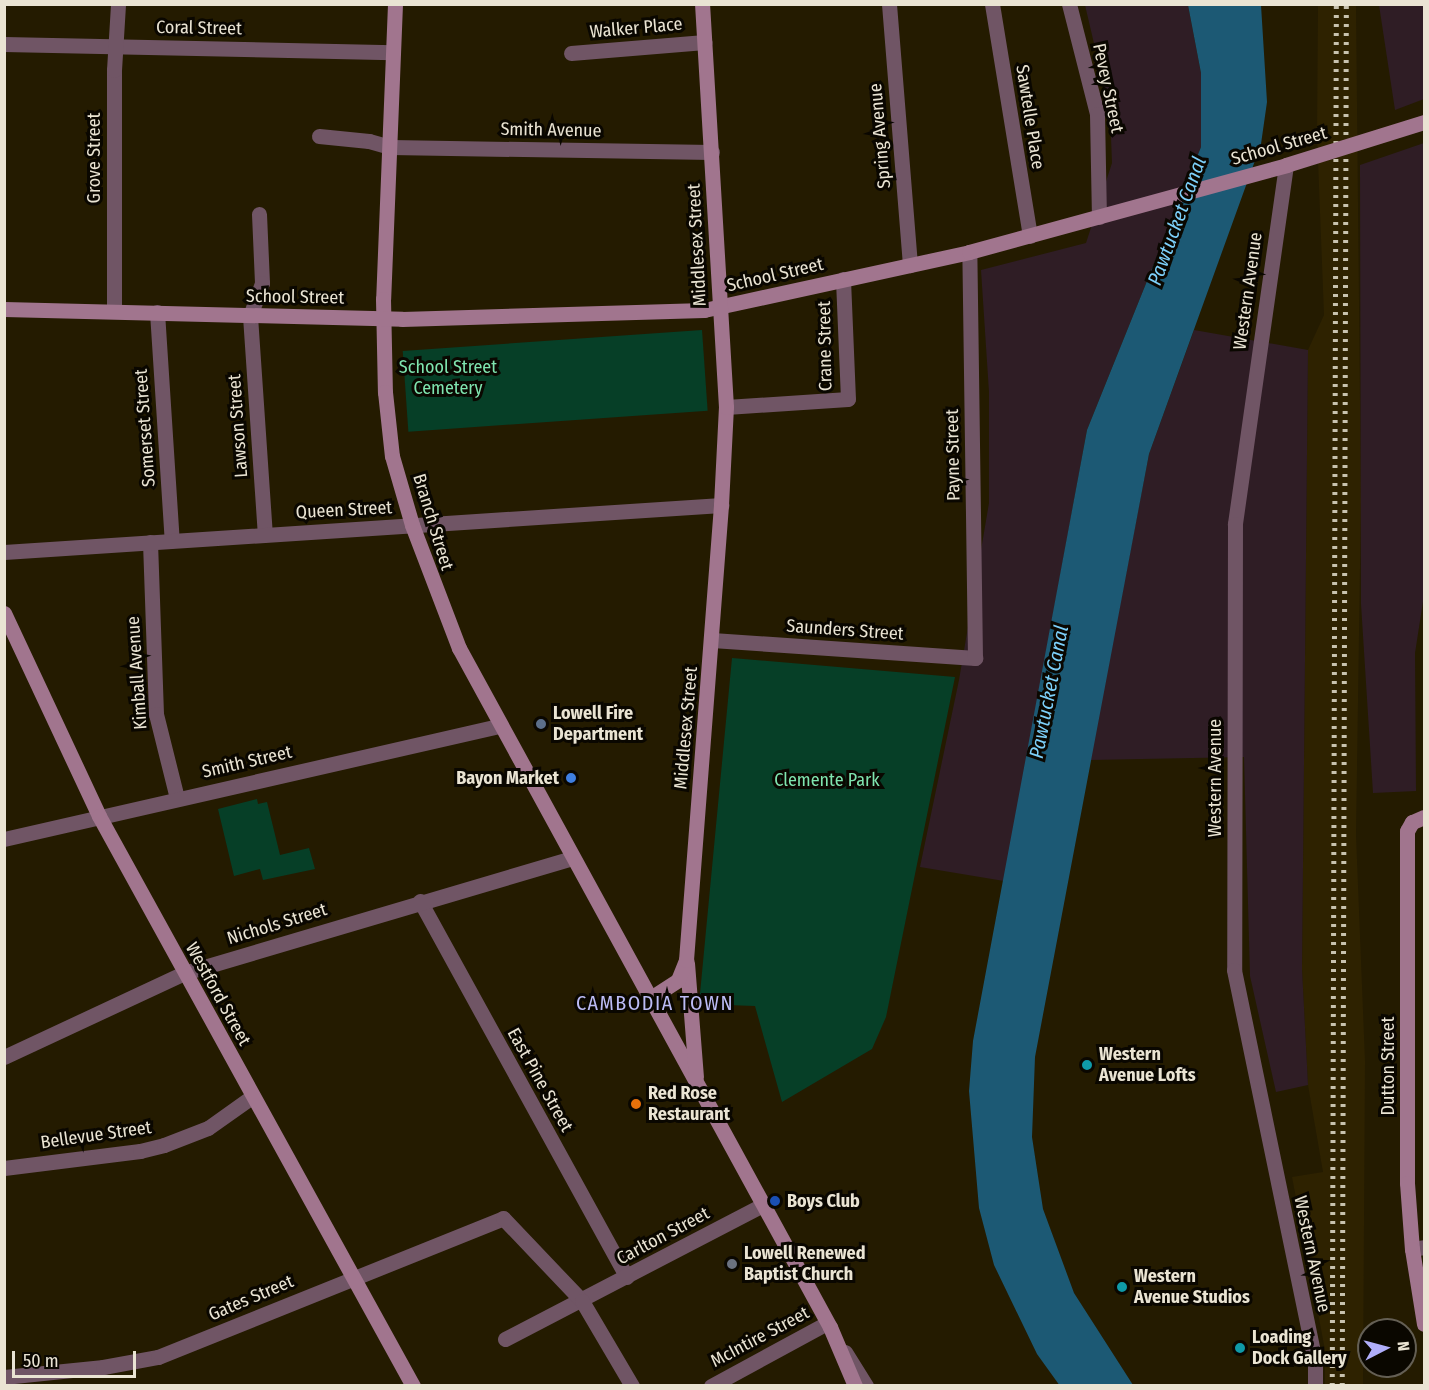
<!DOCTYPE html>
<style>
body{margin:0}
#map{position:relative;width:1429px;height:1390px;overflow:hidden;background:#241b00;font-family:"Fira Sans Condensed",sans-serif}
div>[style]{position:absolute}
.built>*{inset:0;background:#2e2200}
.industrial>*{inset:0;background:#2f1d25}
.green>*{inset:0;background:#063f27;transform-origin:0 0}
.water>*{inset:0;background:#1c5974}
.street>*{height:15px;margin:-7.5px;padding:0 7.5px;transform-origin:7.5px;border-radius:7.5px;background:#705565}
.secondary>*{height:15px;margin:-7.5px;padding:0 7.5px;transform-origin:7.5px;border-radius:7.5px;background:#a1758e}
.rail>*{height:4.5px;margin-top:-2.25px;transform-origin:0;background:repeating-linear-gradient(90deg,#c8c2af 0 3px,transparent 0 9px)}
.secondary-bridge>*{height:15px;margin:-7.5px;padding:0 7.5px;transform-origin:7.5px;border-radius:7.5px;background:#a1758e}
.dots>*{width:16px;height:16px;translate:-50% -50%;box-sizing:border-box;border:3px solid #0a0700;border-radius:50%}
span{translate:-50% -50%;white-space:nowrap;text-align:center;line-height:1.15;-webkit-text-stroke:6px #0a0700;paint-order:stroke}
.street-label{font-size:18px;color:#eae4d3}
.park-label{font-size:18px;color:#7fe5af}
.poi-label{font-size:18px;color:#eae4d3;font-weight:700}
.left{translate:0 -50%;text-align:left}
.right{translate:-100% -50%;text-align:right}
.water-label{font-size:20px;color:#7dd0f9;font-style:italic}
.neighbourhood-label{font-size:20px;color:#bcbcf5;letter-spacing:1.5px}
.frame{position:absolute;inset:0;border:6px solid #eae4d3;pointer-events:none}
.north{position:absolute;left:1357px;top:1318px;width:60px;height:60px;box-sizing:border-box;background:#0a0700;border:2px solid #645f54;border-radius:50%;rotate:84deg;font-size:16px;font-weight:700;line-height:24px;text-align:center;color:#eae4d3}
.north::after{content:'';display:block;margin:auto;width:21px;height:27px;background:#b0aefa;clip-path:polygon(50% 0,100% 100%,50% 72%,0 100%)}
.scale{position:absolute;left:12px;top:1351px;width:124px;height:27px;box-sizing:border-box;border:3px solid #eae4d3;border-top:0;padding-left:8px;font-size:18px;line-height:21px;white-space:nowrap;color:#eae4d3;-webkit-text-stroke:4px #0a0700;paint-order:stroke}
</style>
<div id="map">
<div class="built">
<div style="clip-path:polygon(1318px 5px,1356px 5px,1361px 501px,1356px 835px,1365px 1061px,1363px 1385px,1325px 1385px,1325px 1350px,1292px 1177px,1323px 1172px,1308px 1085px,1302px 969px,1308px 350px,1324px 315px,1317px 135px)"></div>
</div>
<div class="industrial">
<div style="clip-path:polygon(1085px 5px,1188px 5px,1201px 73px,1201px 147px,1087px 430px,1004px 881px,920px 867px,959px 680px,989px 503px,989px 392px,981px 270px,1086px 243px,1112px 163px,1110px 112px)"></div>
<div style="clip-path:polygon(1379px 5px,1424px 5px,1424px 99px,1395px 110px)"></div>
<div style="clip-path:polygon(1424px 143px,1424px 595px,1415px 653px,1416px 791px,1373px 793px,1361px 604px,1360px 165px)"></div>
<div style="clip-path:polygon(1194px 330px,1308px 350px,1302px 969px,1308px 1085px,1276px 1092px,1250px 976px,1244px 757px,1090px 760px,1149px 454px)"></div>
</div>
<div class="green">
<div style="left:702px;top:330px;width:81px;height:300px;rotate:86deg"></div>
<div style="clip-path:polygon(732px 658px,955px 677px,886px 1017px,872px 1049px,782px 1102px,755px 1006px,699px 1004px)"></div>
<div style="clip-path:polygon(257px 799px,258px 804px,267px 802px,280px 855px,309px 848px,315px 869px,263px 880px,260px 869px,234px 876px,218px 809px)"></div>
</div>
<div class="water">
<div style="clip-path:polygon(1188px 5px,1261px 5px,1267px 102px,1261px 144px,1149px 454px,1035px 1057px,1032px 1137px,1043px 1209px,1074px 1293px,1133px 1385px,1060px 1386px,1037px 1354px,994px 1265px,979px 1208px,969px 1091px,973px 1041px,1087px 430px,1201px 147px,1201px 73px)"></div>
</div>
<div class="street">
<div style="left:889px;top:4px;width:262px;rotate:85.4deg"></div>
<div style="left:992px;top:4px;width:235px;rotate:80.7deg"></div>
<div style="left:1069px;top:4px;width:114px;rotate:75.7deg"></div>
<div style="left:1097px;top:114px;width:103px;rotate:88.9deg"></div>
<div style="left:4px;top:44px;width:389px;rotate:1.2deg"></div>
<div style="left:571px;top:53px;width:134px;rotate:-4.7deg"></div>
<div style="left:319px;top:136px;width:50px;rotate:5.7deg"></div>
<div style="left:369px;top:141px;width:22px;rotate:16deg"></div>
<div style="left:390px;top:147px;width:322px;rotate:0.9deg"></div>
<div style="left:1286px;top:165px;width:363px;rotate:98.1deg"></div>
<div style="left:1235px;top:524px;width:446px;rotate:90.1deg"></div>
<div style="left:1234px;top:970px;width:400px;rotate:78.3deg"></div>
<div style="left:1315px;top:1362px;width:24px;rotate:90deg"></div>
<div style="left:259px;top:214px;width:69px;rotate:87.5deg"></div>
<div style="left:262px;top:283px;width:35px;rotate:110deg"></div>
<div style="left:250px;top:316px;width:219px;rotate:86.1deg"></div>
<div style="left:114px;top:311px;width:241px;rotate:-90deg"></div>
<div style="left:114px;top:70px;width:66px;rotate:-86.5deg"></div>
<div style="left:157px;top:312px;width:229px;rotate:86.3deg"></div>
<div style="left:726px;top:407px;width:122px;rotate:-3.8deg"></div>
<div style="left:848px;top:399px;width:120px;rotate:-92.4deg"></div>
<div style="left:150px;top:542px;width:172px;rotate:88deg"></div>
<div style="left:156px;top:714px;width:87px;rotate:76deg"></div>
<div style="left:4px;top:552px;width:719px;rotate:-3.75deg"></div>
<div style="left:712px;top:640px;width:264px;rotate:3.9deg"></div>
<div style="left:975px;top:658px;width:406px;rotate:-90.8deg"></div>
<div style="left:4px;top:839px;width:508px;rotate:-12.86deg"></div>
<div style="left:420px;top:901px;width:429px;rotate:61.2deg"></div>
<div style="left:4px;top:1057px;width:199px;rotate:-25deg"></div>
<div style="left:184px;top:973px;width:405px;rotate:-16.5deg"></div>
<div style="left:4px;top:1168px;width:137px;rotate:-7.1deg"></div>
<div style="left:140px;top:1151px;width:25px;rotate:-14deg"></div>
<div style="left:164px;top:1145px;width:47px;rotate:-21.1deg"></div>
<div style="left:208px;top:1128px;width:55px;rotate:-35.4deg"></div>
<div style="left:1412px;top:1249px;width:12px;rotate:-9deg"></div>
<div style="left:505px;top:1339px;width:290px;rotate:-27.5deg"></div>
<div style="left:845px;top:1352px;width:40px;rotate:58deg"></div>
<div style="left:4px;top:1377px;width:100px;rotate:-5.8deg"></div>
<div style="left:103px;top:1367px;width:56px;rotate:-10.3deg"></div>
<div style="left:158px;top:1357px;width:372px;rotate:-21.9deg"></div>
<div style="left:503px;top:1218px;width:115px;rotate:46.4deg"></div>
<div style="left:582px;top:1301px;width:99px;rotate:59.5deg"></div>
<div style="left:711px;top:1386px;width:132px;rotate:-28.5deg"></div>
</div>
<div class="secondary">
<div style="left:395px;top:4px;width:295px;rotate:92.3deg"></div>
<div style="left:383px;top:299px;width:93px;rotate:88.8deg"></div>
<div style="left:385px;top:392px;width:64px;rotate:83.8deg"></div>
<div style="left:392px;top:456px;width:72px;rotate:73.8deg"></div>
<div style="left:412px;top:525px;width:132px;rotate:69.1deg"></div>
<div style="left:459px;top:648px;width:774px;rotate:61.35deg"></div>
<div style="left:830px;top:1327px;width:64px;rotate:67deg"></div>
<div style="left:4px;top:309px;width:398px;rotate:1.4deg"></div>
<div style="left:402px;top:319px;width:302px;rotate:-1.7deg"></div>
<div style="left:704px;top:310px;width:271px;rotate:-12.3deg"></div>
<div style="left:969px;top:252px;width:329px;rotate:-15.3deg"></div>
<div style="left:4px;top:613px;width:224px;rotate:64.9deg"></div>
<div style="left:99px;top:816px;width:651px;rotate:61.15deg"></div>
<div style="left:1424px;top:817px;width:13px;rotate:157deg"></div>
<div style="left:1412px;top:822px;width:10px;rotate:119deg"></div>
<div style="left:1407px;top:831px;width:352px;rotate:90deg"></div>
<div style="left:1407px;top:1183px;width:66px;rotate:85.7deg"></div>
<div style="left:1412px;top:1249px;width:76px;rotate:80.9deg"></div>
<div style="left:687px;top:963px;width:114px;rotate:85.5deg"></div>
<div style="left:649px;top:999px;width:35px;rotate:-33deg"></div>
<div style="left:678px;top:980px;width:22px;rotate:-68deg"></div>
<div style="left:686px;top:960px;width:456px;rotate:-85.6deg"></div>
<div style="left:721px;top:505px;width:98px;rotate:-87.1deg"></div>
<div style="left:726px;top:407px;width:404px;rotate:-93.4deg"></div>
</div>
<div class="rail">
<div style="left:1332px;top:1386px;width:1382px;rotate:-89.83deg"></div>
<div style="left:1342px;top:1386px;width:1382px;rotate:-89.83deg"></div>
</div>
<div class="secondary-bridge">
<div style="left:1286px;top:165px;width:145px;rotate:-17.3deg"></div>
</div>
<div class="dots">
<div style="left:541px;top:724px;background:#5c6f8a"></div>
<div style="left:571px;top:778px;background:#3f7fe0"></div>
<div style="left:1087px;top:1065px;background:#0f9aa8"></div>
<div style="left:636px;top:1104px;background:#e8710a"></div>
<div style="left:775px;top:1201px;background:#1a4fb4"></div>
<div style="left:732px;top:1264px;background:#6b7280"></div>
<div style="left:1122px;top:1287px;background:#0f9aa8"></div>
<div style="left:1240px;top:1348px;background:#0f9aa8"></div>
</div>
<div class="street-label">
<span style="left:199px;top:28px;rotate:1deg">Coral Street</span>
<span style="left:636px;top:28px;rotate:-5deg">Walker Place</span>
<span style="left:1108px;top:88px;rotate:78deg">Pevey Street</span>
<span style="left:1030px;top:117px;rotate:81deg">Sawtelle Place</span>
<span style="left:551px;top:130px;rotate:1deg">Smith Avenue</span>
<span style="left:880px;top:136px;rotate:-95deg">Spring Avenue</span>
<span style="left:1279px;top:146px;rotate:-16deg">School Street</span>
<span style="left:94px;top:158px;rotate:-90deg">Grove Street</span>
<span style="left:697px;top:245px;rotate:-93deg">Middlesex Street</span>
<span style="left:775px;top:275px;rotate:-13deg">School Street</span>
<span style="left:1248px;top:291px;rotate:-82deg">Western Avenue</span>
<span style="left:295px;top:297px;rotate:1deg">School Street</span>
<span style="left:825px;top:346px;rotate:-91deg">Crane Street</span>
<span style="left:238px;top:426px;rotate:-94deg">Lawson Street</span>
<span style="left:145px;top:428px;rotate:-94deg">Somerset Street</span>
<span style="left:953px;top:455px;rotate:-91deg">Payne Street</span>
<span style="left:344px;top:510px;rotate:-3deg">Queen Street</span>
<span style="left:433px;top:522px;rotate:73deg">Branch Street</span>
<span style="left:845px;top:630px;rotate:4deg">Saunders Street</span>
<span style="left:137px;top:673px;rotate:-94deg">Kimball Avenue</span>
<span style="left:686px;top:728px;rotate:-85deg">Middlesex Street</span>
<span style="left:247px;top:762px;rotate:-13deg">Smith Street</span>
<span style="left:1215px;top:778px;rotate:-90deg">Western Avenue</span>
<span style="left:277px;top:924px;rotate:-17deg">Nichols Street</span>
<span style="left:218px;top:994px;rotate:61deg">Westford Street</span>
<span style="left:1388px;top:1066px;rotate:-90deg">Dutton Street</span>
<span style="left:540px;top:1080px;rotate:61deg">East Pine Street</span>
<span style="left:96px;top:1135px;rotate:-8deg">Bellevue Street</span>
<span style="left:663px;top:1236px;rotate:-28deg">Carlton Street</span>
<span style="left:1312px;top:1254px;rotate:78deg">Western Avenue</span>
<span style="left:251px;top:1298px;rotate:-23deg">Gates Street</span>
<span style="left:760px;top:1337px;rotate:-28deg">McIntire Street</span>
</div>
<div class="park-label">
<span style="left:448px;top:378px">School Street<br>Cemetery</span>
<span style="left:827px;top:780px">Clemente Park</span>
</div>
<div class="poi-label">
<span class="left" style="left:553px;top:724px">Lowell Fire<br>Department</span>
<span class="right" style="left:559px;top:778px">Bayon Market</span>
<span class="left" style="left:1099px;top:1065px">Western<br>Avenue Lofts</span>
<span class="left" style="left:648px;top:1104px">Red Rose<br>Restaurant</span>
<span class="left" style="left:787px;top:1201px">Boys Club</span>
<span class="left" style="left:744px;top:1264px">Lowell Renewed<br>Baptist Church</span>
<span class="left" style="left:1134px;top:1287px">Western<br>Avenue Studios</span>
<span class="left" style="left:1252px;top:1348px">Loading<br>Dock Gallery</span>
</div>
<div class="water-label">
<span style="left:1177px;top:221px;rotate:-70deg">Pawtucket Canal</span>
<span style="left:1049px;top:692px;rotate:-79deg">Pawtucket Canal</span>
</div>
<div class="neighbourhood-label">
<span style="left:655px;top:1003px">CAMBODIA TOWN</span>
</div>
<div class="frame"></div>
<div class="north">N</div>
<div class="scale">50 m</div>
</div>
